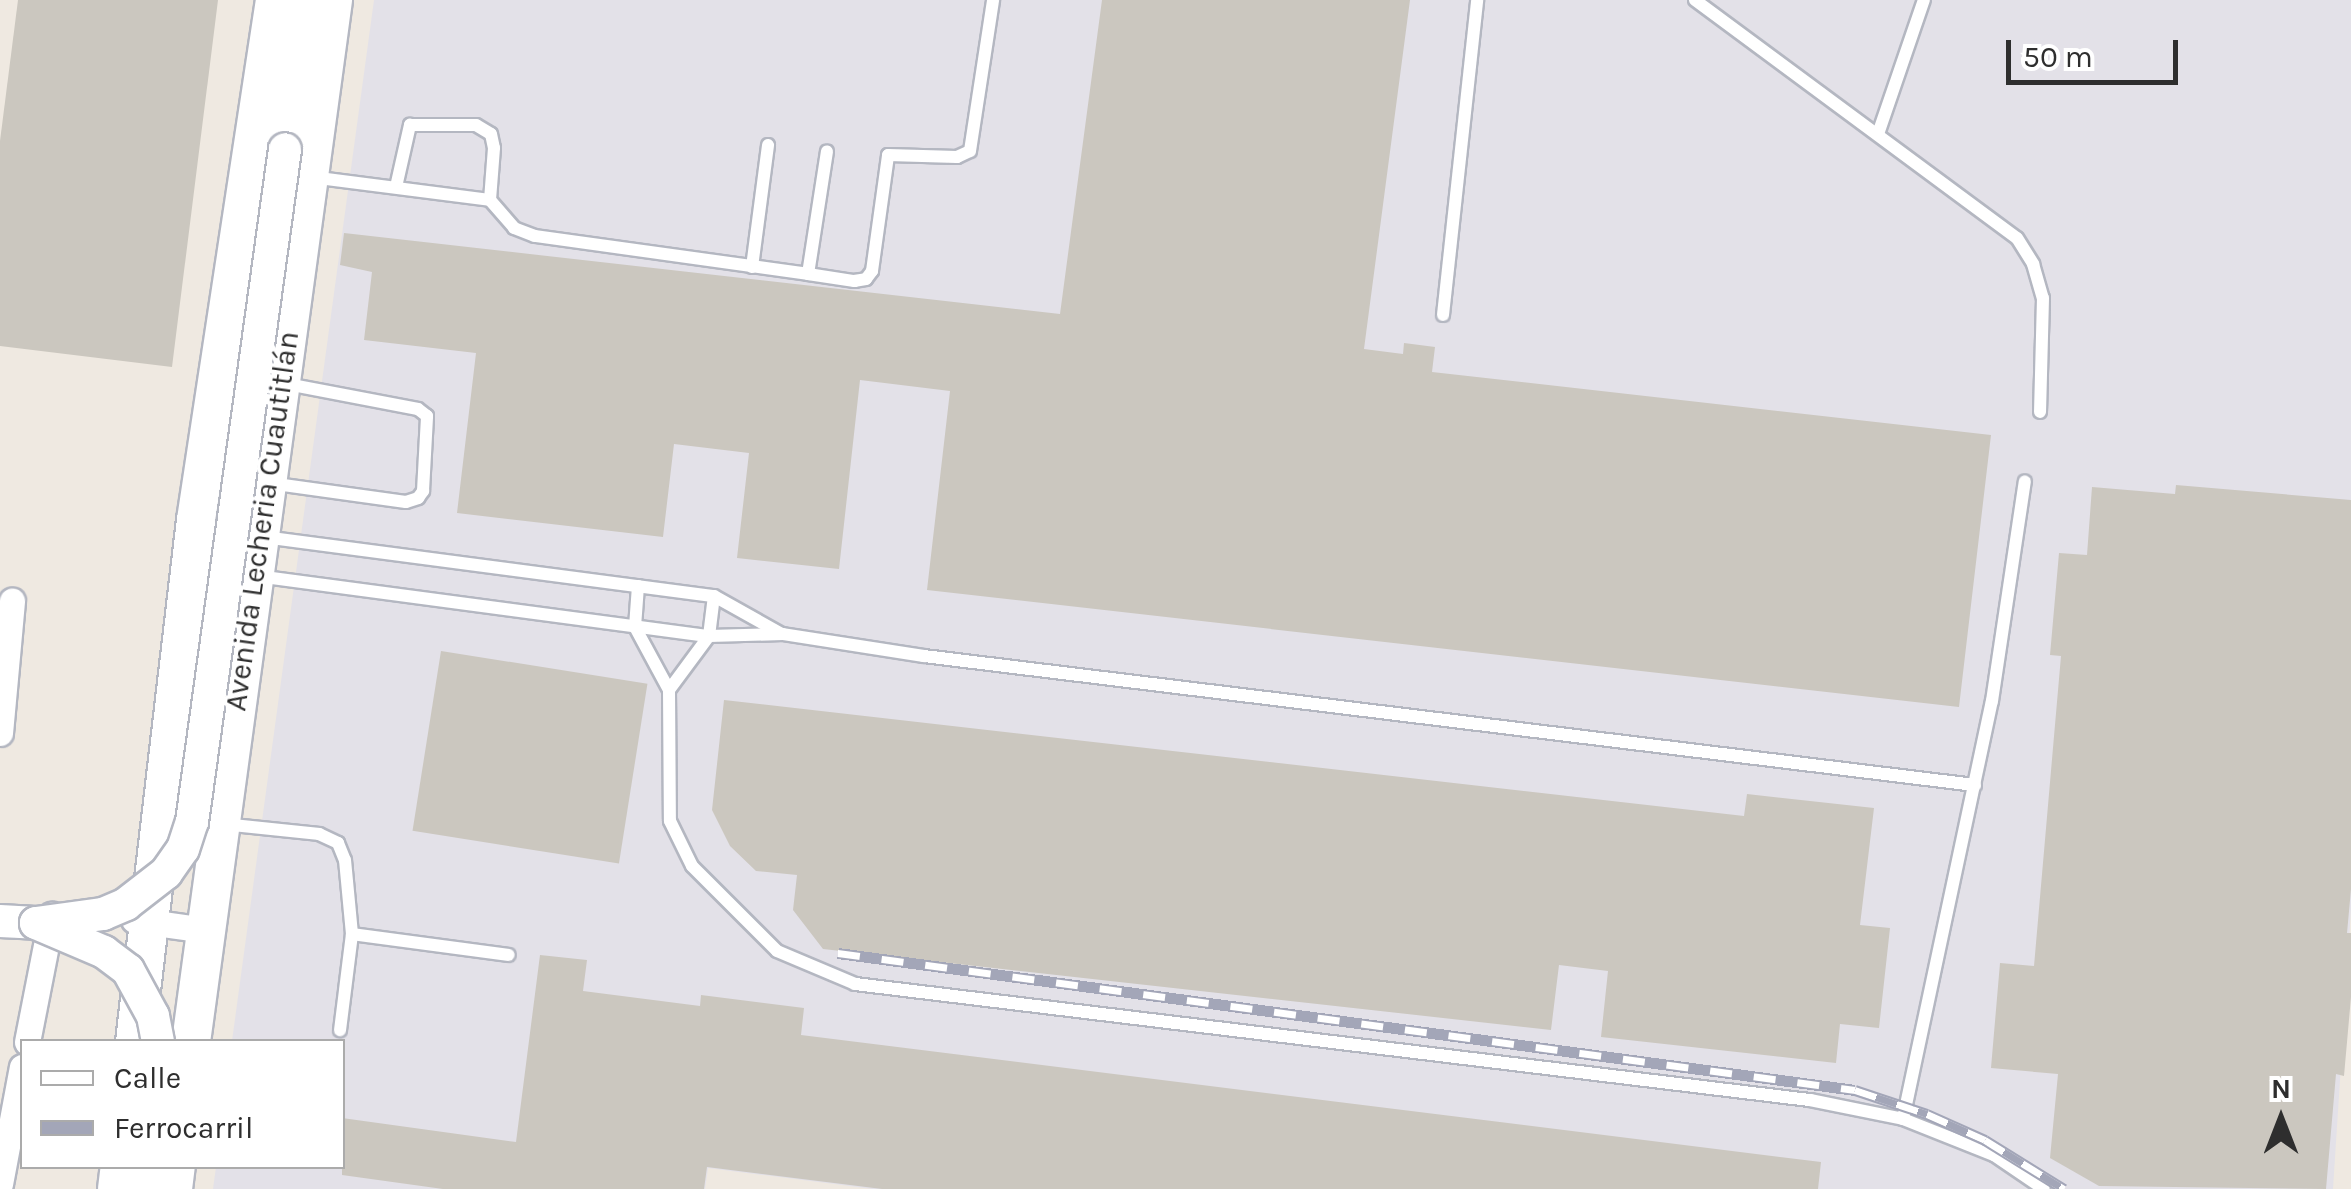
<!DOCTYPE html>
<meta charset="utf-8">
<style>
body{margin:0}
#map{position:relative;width:2351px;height:1189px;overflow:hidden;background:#efe9e1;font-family:Karla,sans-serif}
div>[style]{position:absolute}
.industrial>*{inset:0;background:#e3e1e8}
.building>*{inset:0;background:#cbc7bf;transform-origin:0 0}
.roads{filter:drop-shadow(2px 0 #b4b7c1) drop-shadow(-2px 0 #b4b7c1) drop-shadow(0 2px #b4b7c1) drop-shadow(0 -2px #b4b7c1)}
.service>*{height:12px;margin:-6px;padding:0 6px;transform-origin:6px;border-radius:6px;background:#fff}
.minor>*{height:25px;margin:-12.5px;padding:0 12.5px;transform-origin:12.5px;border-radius:12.5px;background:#fff}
.tertiary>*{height:32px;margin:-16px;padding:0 16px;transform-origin:16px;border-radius:16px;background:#fff}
.secondary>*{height:38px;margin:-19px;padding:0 19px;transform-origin:19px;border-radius:19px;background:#fff}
.rail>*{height:11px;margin-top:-5.5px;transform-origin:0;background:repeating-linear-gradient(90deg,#fff 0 22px,#a3a6b8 0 44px);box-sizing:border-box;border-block:2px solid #a3a6b8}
.bridges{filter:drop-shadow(2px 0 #b4b7c1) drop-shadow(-2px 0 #b4b7c1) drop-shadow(0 2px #b4b7c1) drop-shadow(0 -2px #b4b7c1)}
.tertiary-bridge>*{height:32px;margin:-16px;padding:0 16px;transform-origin:16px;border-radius:16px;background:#fff}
span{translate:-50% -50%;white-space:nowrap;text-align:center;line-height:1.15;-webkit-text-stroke:8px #fff;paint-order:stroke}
.street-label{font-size:30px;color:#2e2e2e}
.legend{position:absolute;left:20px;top:1039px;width:325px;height:130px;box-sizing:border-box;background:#fff;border:2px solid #ababab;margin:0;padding:12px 18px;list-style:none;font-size:30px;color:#2e2e2e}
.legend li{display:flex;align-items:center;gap:20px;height:50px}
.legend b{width:50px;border:2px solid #ababab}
.north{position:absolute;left:2231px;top:1069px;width:100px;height:100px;-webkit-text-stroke:8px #fff;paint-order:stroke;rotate:0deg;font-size:28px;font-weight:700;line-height:40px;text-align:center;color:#2e2e2e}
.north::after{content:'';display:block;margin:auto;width:35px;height:45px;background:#2e2e2e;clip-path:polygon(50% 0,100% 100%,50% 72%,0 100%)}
.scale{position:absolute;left:2006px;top:40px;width:172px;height:45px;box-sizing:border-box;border:5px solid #2e2e2e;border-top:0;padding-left:12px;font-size:30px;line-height:35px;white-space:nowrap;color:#2e2e2e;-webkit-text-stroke:8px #fff;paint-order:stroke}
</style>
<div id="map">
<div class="industrial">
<div style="clip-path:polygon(374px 0,2351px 0,2351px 909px,2333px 1189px,873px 1189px,708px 1168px,705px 1189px,213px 1189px,216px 1167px,342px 1166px,342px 1042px,232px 1041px)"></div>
</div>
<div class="building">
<div style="clip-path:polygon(18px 0,218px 0,172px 367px,0 346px,0 141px)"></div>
<div style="clip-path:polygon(1102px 0,1410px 0,1364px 349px,1403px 354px,1404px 343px,1435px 347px,1432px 372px,1991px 435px,1959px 707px,927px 590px,950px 391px,860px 380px,839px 569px,737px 558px,749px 453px,674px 444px,663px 537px,457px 513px,476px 353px,364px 340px,372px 272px,340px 265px,344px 233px,1060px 314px)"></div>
<div style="clip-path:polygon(2176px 485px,2351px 500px,2351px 889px,2347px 933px,2351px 933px,2351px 997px,2344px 1076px,2336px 1074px,2326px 1189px,2099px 1186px,2050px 1158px,2058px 1074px,1991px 1068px,2000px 963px,2034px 966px,2061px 656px,2050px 655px,2059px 553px,2087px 555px,2092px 487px,2175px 494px)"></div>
<div style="left:441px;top:651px;width:209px;height:182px;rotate:9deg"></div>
<div style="clip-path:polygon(724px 700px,1744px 816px,1747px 794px,1874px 808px,1860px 925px,1890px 928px,1879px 1028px,1840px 1024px,1836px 1063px,1601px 1037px,1608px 971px,1559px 965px,1551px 1030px,823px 949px,793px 910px,797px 875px,756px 871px,730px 846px,712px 810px)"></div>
<div style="clip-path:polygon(540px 955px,587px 960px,583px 991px,700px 1006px,701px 995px,804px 1008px,801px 1035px,1821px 1162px,1818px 1189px,882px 1189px,707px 1167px,704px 1189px,443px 1189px,342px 1175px,342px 1118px,516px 1142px)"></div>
</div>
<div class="roads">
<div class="service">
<div style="left:1695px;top:0;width:400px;rotate:36.5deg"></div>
<div style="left:2017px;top:238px;width:31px;rotate:58deg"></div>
<div style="left:2033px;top:264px;width:35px;rotate:74deg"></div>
<div style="left:2043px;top:298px;width:114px;rotate:91.5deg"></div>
<div style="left:1878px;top:134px;width:142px;rotate:-71.1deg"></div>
<div style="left:311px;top:177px;width:180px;rotate:7.3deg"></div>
<div style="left:490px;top:200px;width:37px;rotate:49deg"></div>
<div style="left:514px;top:228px;width:22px;rotate:21deg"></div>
<div style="left:535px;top:236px;width:276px;rotate:7.9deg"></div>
<div style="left:808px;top:274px;width:124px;rotate:-81.2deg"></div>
<div style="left:396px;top:187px;width:64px;rotate:-77.3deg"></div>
<div style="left:410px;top:125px;width:66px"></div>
<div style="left:476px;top:125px;width:17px;rotate:31deg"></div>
<div style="left:491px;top:134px;width:14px;rotate:78deg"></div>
<div style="left:494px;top:148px;width:52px;rotate:94.4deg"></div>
<div style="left:752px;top:267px;width:123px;rotate:-82.5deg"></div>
<div style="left:808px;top:274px;width:47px;rotate:8.7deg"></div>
<div style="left:854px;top:281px;width:12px;rotate:-9deg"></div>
<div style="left:866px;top:279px;width:10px;rotate:-53deg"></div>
<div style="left:872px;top:271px;width:117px;rotate:-82.1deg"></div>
<div style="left:888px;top:155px;width:69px;rotate:1.7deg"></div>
<div style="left:957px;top:157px;width:14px;rotate:-25deg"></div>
<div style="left:970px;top:151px;width:153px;rotate:-81.3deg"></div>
<div style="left:1443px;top:315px;width:317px;rotate:-83.8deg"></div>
<div style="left:269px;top:483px;width:138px;rotate:7.9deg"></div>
<div style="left:406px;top:502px;width:13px;rotate:-18deg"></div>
<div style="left:418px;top:498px;width:9px;rotate:-54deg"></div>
<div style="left:423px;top:491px;width:75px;rotate:-86.9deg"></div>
<div style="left:427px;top:416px;width:11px;rotate:-142deg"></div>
<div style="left:418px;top:409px;width:138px;rotate:-169.2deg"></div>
<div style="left:264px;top:537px;width:454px;rotate:7.5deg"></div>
<div style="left:714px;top:596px;width:76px;rotate:29.3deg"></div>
<div style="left:257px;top:576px;width:456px;rotate:7.6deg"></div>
<div style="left:709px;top:636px;width:74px;rotate:-1.5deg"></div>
<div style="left:783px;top:634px;width:143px;rotate:8.9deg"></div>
<div style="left:924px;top:656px;width:1059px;rotate:7deg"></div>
<div style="left:638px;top:586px;width:41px;rotate:94.2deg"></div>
<div style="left:635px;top:627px;width:72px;rotate:61.6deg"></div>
<div style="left:669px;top:690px;width:131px;rotate:89.6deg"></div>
<div style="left:670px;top:821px;width:50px;rotate:63.9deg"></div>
<div style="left:692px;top:866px;width:120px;rotate:45deg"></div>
<div style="left:777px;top:951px;width:85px;rotate:22.9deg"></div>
<div style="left:855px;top:984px;width:962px;rotate:6.93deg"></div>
<div style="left:1810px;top:1100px;width:95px;rotate:11.5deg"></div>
<div style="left:1903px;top:1119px;width:98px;rotate:21.6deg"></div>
<div style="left:1994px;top:1155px;width:60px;rotate:34.2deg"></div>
<div style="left:669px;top:690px;width:67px;rotate:-53.5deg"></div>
<div style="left:709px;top:636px;width:40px;rotate:-82.9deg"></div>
<div style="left:223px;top:824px;width:97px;rotate:5.9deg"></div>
<div style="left:319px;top:834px;width:21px;rotate:25deg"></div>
<div style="left:338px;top:843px;width:18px;rotate:68deg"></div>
<div style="left:345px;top:860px;width:74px;rotate:84.6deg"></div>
<div style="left:352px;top:934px;width:97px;rotate:97.1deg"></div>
<div style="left:352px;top:934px;width:158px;rotate:7.6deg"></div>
<div style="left:1903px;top:1119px;width:427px;rotate:-78deg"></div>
<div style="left:1992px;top:701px;width:222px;rotate:-81.5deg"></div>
</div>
<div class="minor">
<div style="left:0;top:733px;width:133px;rotate:-84.8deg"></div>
<div style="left:134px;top:920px;width:73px;rotate:7.9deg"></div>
<div style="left:27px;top:1042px;width:130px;rotate:-78.9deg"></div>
<div style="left:0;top:1184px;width:119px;rotate:-79.4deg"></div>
</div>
<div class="tertiary">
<div style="left:285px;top:149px;width:150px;rotate:-82deg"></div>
<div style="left:0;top:921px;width:36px;rotate:3deg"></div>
<div style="left:147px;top:1189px;width:23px;rotate:-83deg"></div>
</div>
<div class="secondary">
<div style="left:135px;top:1042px;width:526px;rotate:-83.33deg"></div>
<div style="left:196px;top:520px;width:526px;rotate:-81.36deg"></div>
<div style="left:191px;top:1042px;width:1052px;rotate:-82.24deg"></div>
<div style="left:117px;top:1189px;width:23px;rotate:-83deg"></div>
<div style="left:173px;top:1189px;width:23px;rotate:-83deg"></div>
</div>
</div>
<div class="rail">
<div style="left:838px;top:953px;width:1026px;rotate:7.67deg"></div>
<div style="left:1855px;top:1090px;width:76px;rotate:18.4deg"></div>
<div style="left:1927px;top:1114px;width:64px;rotate:24.1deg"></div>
<div style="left:1985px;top:1140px;width:93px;rotate:31.8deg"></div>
</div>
<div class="bridges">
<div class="tertiary-bridge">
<div style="left:36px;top:923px;width:68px;rotate:-7.7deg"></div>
<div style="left:103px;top:914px;width:25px;rotate:-23deg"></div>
<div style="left:126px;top:904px;width:51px;rotate:-37.8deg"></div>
<div style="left:166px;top:873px;width:29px;rotate:-55deg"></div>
<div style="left:183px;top:849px;width:28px;rotate:-72deg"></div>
<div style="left:192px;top:822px;width:679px;rotate:-82.13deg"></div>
<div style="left:36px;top:923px;width:74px;rotate:23.1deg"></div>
<div style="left:104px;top:952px;width:30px;rotate:37deg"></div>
<div style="left:128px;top:970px;width:52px;rotate:61.5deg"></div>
<div style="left:153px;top:1016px;width:26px;rotate:79deg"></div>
</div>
</div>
<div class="street-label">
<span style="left:262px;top:521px;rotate:-82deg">Avenida Lecheria Cuautitlán</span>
</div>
<ul class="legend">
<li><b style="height:12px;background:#fff"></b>Calle</li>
<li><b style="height:12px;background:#a3a6b8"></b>Ferrocarril</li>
</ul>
<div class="north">N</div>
<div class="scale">50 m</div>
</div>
